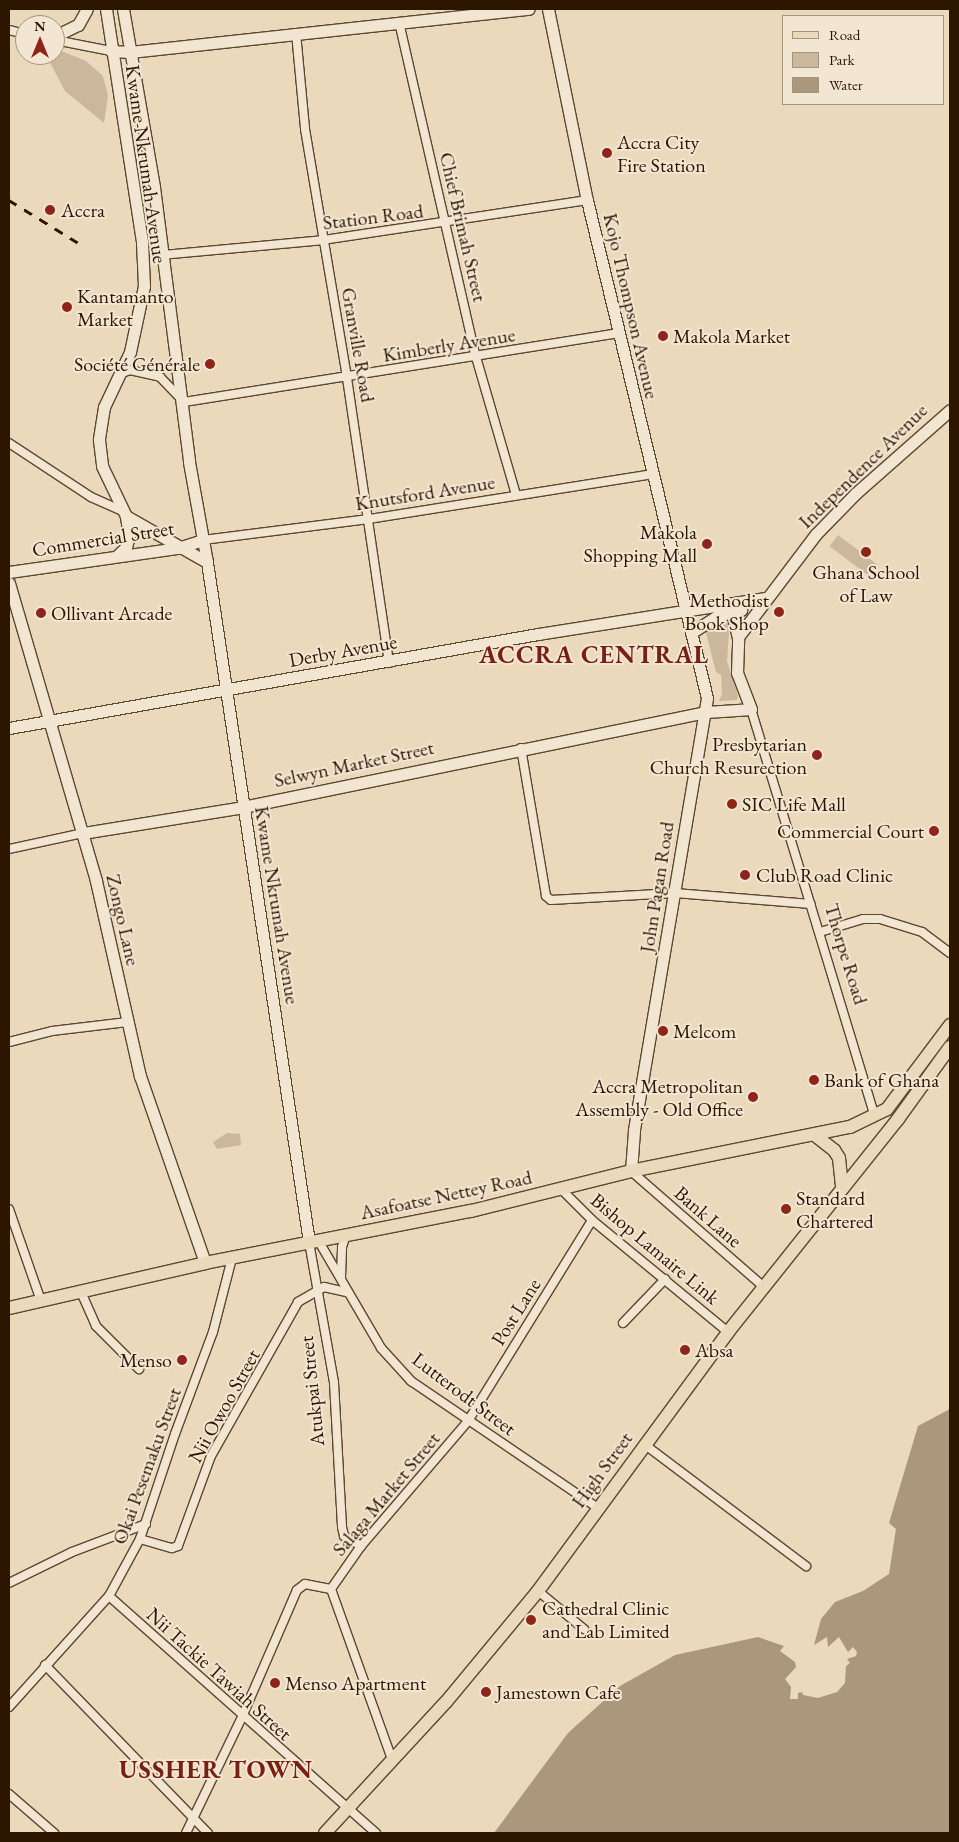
<!DOCTYPE html>
<meta charset="utf-8">
<style>
body{margin:0}
#map{position:relative;width:959px;height:1842px;overflow:hidden;background:#ebd9bc;font-family:"EB Garamond",serif}
div>[style]{position:absolute}
.green>*{inset:0;background:#cbb89c;transform-origin:0 0}
.water>*{inset:0;background:#aa977c}
.roads{filter:drop-shadow(1px 0 #5c472f) drop-shadow(-1px 0 #5c472f) drop-shadow(0 1px #5c472f) drop-shadow(0 -1px #5c472f)}
.street>*{height:8px;margin:-4px;padding:0 4px;transform-origin:4px;border-radius:4px;background:#f2e6d3}
.secondary>*{height:11px;margin:-5.5px;padding:0 5.5px;transform-origin:5.5px;border-radius:5.5px;background:#f2e6d3}
.primary>*{height:12px;margin:-6px;padding:0 6px;transform-origin:6px;border-radius:6px;background:#ebd9bc}
.rail>*{height:2.5px;margin-top:-1.25px;transform-origin:0;background:repeating-linear-gradient(90deg,#2c1600 0 9px,transparent 0 18px)}
.dots>*{width:14px;height:14px;translate:-50% -50%;box-sizing:border-box;border:2px solid #f2e6d3;border-radius:50%}
span{translate:-50% -50%;white-space:nowrap;text-align:center;line-height:1.15;-webkit-text-stroke:4px #f2e6d3;paint-order:stroke}
.poi-label{font-size:20px;color:#2c1600}
.left{translate:0 -50%;text-align:left}
.right{translate:-100% -50%;text-align:right}
.street-label{font-size:20px;color:#2c1600}
.district-label{font-size:25px;color:#7a1f14;font-weight:700;letter-spacing:1px}
.frame{position:absolute;inset:0;border:10px solid #2c1600;pointer-events:none}
.legend{position:absolute;left:782px;top:15px;width:162px;height:90px;box-sizing:border-box;background:#f2e6d3;border:1px solid #a3937f;margin:0;padding:6px 9px;list-style:none;font-size:15px;color:#2c1600}
.legend li{display:flex;align-items:center;gap:10px;height:25px}
.legend b{width:25px;border:1px solid #a3937f}
.north{position:absolute;left:15px;top:15px;width:50px;height:50px;box-sizing:border-box;background:#f2e6d3;border:1px solid #a3937f;border-radius:50%;rotate:0deg;font-size:14px;font-weight:700;line-height:20px;text-align:center;color:#2c1600}
.north::after{content:'';display:block;margin:auto;width:18px;height:22px;background:#8f2418;clip-path:polygon(50% 0,100% 100%,50% 72%,0 100%)}
</style>
<div id="map">
<div class="green">
<div style="clip-path:polygon(55px 52px,64px 52px,86px 61px,103px 76px,108px 96px,104px 123px,65px 91px,46px 55px,55px 55px)"></div>
<div style="left:838px;top:535px;width:49px;height:14px;rotate:37deg"></div>
<div style="clip-path:polygon(725px 618px,730px 619px,727px 661px,738px 696px,737px 700px,719px 701px,722px 694px,721px 675px,716px 672px,705px 629px,715px 622px,718px 625px)"></div>
<div style="clip-path:polygon(227px 1133px,240px 1134px,241px 1145px,217px 1149px,213px 1142px)"></div>
</div>
<div class="water">
<div style="clip-path:polygon(950px 1409px,950px 1833px,494px 1833px,568px 1733px,620px 1686px,675px 1655px,758px 1637px,784px 1646px,780px 1651px,795px 1662px,796px 1667px,785px 1679px,791px 1687px,790px 1699px,798px 1699px,798px 1693px,802px 1692px,803px 1695px,818px 1698px,837px 1692px,845px 1683px,846px 1666px,850px 1663px,847px 1659px,856px 1656px,857px 1652px,853px 1647px,848px 1652px,839px 1637px,828px 1647px,827px 1637px,814px 1645px,821px 1619px,835px 1602px,863px 1591px,889px 1574px,896px 1529px,889px 1523px,918px 1426px)"></div>
</div>
<div class="roads">
<div class="street">
<div style="left:399px;top:22px;width:344px;rotate:77.1deg"></div>
<div style="left:476px;top:357px;width:144px;rotate:73.8deg"></div>
<div style="left:9px;top:30px;width:16px;rotate:14deg"></div>
<div style="left:296px;top:33px;width:96px;rotate:84.6deg"></div>
<div style="left:305px;top:129px;width:253px;rotate:80.4deg"></div>
<div style="left:347px;top:378px;width:288px;rotate:81.6deg"></div>
<div style="left:55px;top:40px;width:57px;rotate:11.1deg"></div>
<div style="left:162px;top:255px;width:162px;rotate:-5.3deg"></div>
<div style="left:323px;top:240px;width:267px;rotate:-8.6deg"></div>
<div style="left:119px;top:374px;width:12px;rotate:-20deg"></div>
<div style="left:130px;top:370px;width:31px;rotate:13deg"></div>
<div style="left:160px;top:377px;width:35px;rotate:46deg"></div>
<div style="left:184px;top:402px;width:439px;rotate:-9deg"></div>
<div style="left:9px;top:443px;width:98px;rotate:33.4deg"></div>
<div style="left:91px;top:497px;width:34px;rotate:24deg"></div>
<div style="left:203px;top:540px;width:167px;rotate:-7.2deg"></div>
<div style="left:369px;top:519px;width:287px;rotate:-9deg"></div>
<div style="left:751px;top:709px;width:425px;rotate:73.1deg"></div>
<div style="left:521px;top:748px;width:150px;rotate:80.4deg"></div>
<div style="left:546px;top:896px;width:6px;rotate:39deg"></div>
<div style="left:551px;top:900px;width:124px;rotate:-3.2deg"></div>
<div style="left:675px;top:893px;width:136px;rotate:4.6deg"></div>
<div style="left:9px;top:849px;width:76px;rotate:-12.2deg"></div>
<div style="left:820px;top:932px;width:45px;rotate:-16.8deg"></div>
<div style="left:863px;top:919px;width:17px"></div>
<div style="left:880px;top:919px;width:44px;rotate:17.2deg"></div>
<div style="left:922px;top:932px;width:35px;rotate:37deg"></div>
<div style="left:9px;top:1042px;width:44px;rotate:-14.3deg"></div>
<div style="left:52px;top:1031px;width:76px;rotate:-6.8deg"></div>
<div style="left:631px;top:1171px;width:176px;rotate:41.1deg"></div>
<div style="left:562px;top:1190px;width:42px;rotate:45deg"></div>
<div style="left:592px;top:1220px;width:176px;rotate:39.5deg"></div>
<div style="left:9px;top:1209px;width:97px;rotate:70.8deg"></div>
<div style="left:318px;top:1240px;width:125px;rotate:59.7deg"></div>
<div style="left:381px;top:1348px;width:45px;rotate:47.7deg"></div>
<div style="left:411px;top:1381px;width:226px;rotate:34.2deg"></div>
<div style="left:309px;top:1242px;width:143px;rotate:79.9deg"></div>
<div style="left:334px;top:1383px;width:144px;rotate:86.8deg"></div>
<div style="left:342px;top:1527px;width:9px;rotate:77deg"></div>
<div style="left:344px;top:1536px;width:20px;rotate:30deg"></div>
<div style="left:341px;top:1277px;width:30px;rotate:-88deg"></div>
<div style="left:342px;top:1247px;width:13px;rotate:-72deg"></div>
<div style="left:81px;top:1292px;width:37px;rotate:66deg"></div>
<div style="left:96px;top:1326px;width:61px;rotate:45deg"></div>
<div style="left:623px;top:1323px;width:61px;rotate:-46.3deg"></div>
<div style="left:644px;top:1444px;width:203px;rotate:37deg"></div>
<div style="left:140px;top:1539px;width:33px;rotate:16deg"></div>
<div style="left:172px;top:1548px;width:6px;rotate:-18deg"></div>
<div style="left:178px;top:1546px;width:96px;rotate:-69.9deg"></div>
<div style="left:211px;top:1456px;width:177px;rotate:-60.5deg"></div>
<div style="left:298px;top:1302px;width:30px;rotate:-30deg"></div>
<div style="left:324px;top:1287px;width:23px;rotate:13deg"></div>
<div style="left:9px;top:1583px;width:70px;rotate:-26.2deg"></div>
<div style="left:72px;top:1552px;width:79px;rotate:-20.7deg"></div>
<div style="left:331px;top:1589px;width:52px;rotate:-55.1deg"></div>
<div style="left:361px;top:1546px;width:165px;rotate:-49.4deg"></div>
<div style="left:468px;top:1421px;width:236px;rotate:-58.3deg"></div>
<div style="left:331px;top:1589px;width:181px;rotate:70.3deg"></div>
<div style="left:538px;top:1591px;width:60px;rotate:39.6deg"></div>
<div style="left:109px;top:1596px;width:357px;rotate:41.6deg"></div>
<div style="left:45px;top:1665px;width:234px;rotate:45.9deg"></div>
<div style="left:9px;top:1707px;width:149px;rotate:-48deg"></div>
<div style="left:109px;top:1596px;width:65px;rotate:-61.5deg"></div>
<div style="left:140px;top:1539px;width:111px;rotate:-71.6deg"></div>
<div style="left:175px;top:1434px;width:109px;rotate:-69.6deg"></div>
<div style="left:213px;top:1332px;width:76px;rotate:-75.6deg"></div>
<div style="left:9px;top:1794px;width:60px;rotate:40.9deg"></div>
<div style="left:186px;top:1833px;width:129px;rotate:-64.2deg"></div>
<div style="left:242px;top:1717px;width:138px;rotate:-66.6deg"></div>
<div style="left:297px;top:1590px;width:10px;rotate:-37deg"></div>
<div style="left:305px;top:1584px;width:26px;rotate:11deg"></div>
</div>
<div class="secondary">
<div style="left:106px;top:9px;width:236px;rotate:81.2deg"></div>
<div style="left:142px;top:242px;width:44px;rotate:87.4deg"></div>
<div style="left:144px;top:286px;width:67px;rotate:102deg"></div>
<div style="left:130px;top:352px;width:61px;rotate:115.3deg"></div>
<div style="left:104px;top:407px;width:33px;rotate:99deg"></div>
<div style="left:99px;top:440px;width:26px;rotate:83deg"></div>
<div style="left:102px;top:466px;width:55px;rotate:64.4deg"></div>
<div style="left:126px;top:516px;width:93px;rotate:29.6deg"></div>
<div style="left:123px;top:9px;width:181px;rotate:80.1deg"></div>
<div style="left:154px;top:187px;width:277px;rotate:82.7deg"></div>
<div style="left:189px;top:462px;width:102px;rotate:79.8deg"></div>
<div style="left:207px;top:562px;width:688px;rotate:81.47deg"></div>
<div style="left:548px;top:9px;width:195px;rotate:78.5deg"></div>
<div style="left:587px;top:200px;width:512px;rotate:76.45deg"></div>
<div style="left:707px;top:698px;width:439px;rotate:99.6deg"></div>
<div style="left:634px;top:1131px;width:40px;rotate:94.3deg"></div>
<div style="left:55px;top:36px;width:25px;rotate:-26deg"></div>
<div style="left:78px;top:25px;width:18px;rotate:-61deg"></div>
<div style="left:111px;top:51px;width:19px;rotate:3deg"></div>
<div style="left:130px;top:52px;width:401px;rotate:-6.2deg"></div>
<div style="left:117px;top:556px;width:13px;rotate:-45deg"></div>
<div style="left:126px;top:547px;width:11px;rotate:-75deg"></div>
<div style="left:129px;top:536px;width:20px;rotate:-99deg"></div>
<div style="left:9px;top:572px;width:171px;rotate:-8.1deg"></div>
<div style="left:178px;top:548px;width:26px;rotate:-18deg"></div>
<div style="left:9px;top:583px;width:310px;rotate:73.7deg"></div>
<div style="left:96px;top:881px;width:200px;rotate:77.3deg"></div>
<div style="left:140px;top:1076px;width:198px;rotate:70.8deg"></div>
<div style="left:732px;top:612px;width:26px;rotate:77deg"></div>
<div style="left:691px;top:633px;width:31px;rotate:-33deg"></div>
<div style="left:717px;top:616px;width:25px;rotate:-14deg"></div>
<div style="left:9px;top:728px;width:537px;rotate:-10.08deg"></div>
<div style="left:538px;top:634px;width:231px;rotate:-9deg"></div>
<div style="left:83px;top:833px;width:162px;rotate:-9.2deg"></div>
<div style="left:243px;top:807px;width:473px;rotate:-11.6deg"></div>
<div style="left:706px;top:712px;width:45px;rotate:-3.8deg"></div>
<div style="left:751px;top:709px;width:39px;rotate:-111deg"></div>
<div style="left:737px;top:673px;width:36px;rotate:-88deg"></div>
<div style="left:738px;top:637px;width:129px;rotate:-52.9deg"></div>
<div style="left:816px;top:534px;width:57px;rotate:-45.7deg"></div>
<div style="left:856px;top:493px;width:125px;rotate:-41.4deg"></div>
</div>
<div class="primary">
<div style="left:816px;top:1136px;width:23px;rotate:38deg"></div>
<div style="left:834px;top:1150px;width:9px;rotate:58deg"></div>
<div style="left:839px;top:1158px;width:27px;rotate:84deg"></div>
<div style="left:9px;top:1308px;width:201px;rotate:-12.9deg"></div>
<div style="left:205px;top:1263px;width:271px;rotate:-11.1deg"></div>
<div style="left:471px;top:1211px;width:165px;rotate:-14deg"></div>
<div style="left:631px;top:1171px;width:223px;rotate:-11.4deg"></div>
<div style="left:850px;top:1127px;width:41px;rotate:-25.9deg"></div>
<div style="left:887px;top:1109px;width:105px;rotate:-53.1deg"></div>
<div style="left:325px;top:1833px;width:178px;rotate:-47.3deg"></div>
<div style="left:446px;top:1702px;width:144px;rotate:-50.3deg"></div>
<div style="left:538px;top:1591px;width:321px;rotate:-53.7deg"></div>
<div style="left:728px;top:1332px;width:273px;rotate:-51.4deg"></div>
<div style="left:898px;top:1119px;width:89px;rotate:-54.2deg"></div>
</div>
</div>
<div class="rail">
<div style="left:9px;top:200px;width:86px;rotate:31.7deg"></div>
</div>
<div class="dots">
<div style="left:607px;top:153px;background:#8f2418"></div>
<div style="left:50px;top:210px;background:#8f2418"></div>
<div style="left:67px;top:307px;background:#8f2418"></div>
<div style="left:663px;top:336px;background:#8f2418"></div>
<div style="left:210px;top:364px;background:#8f2418"></div>
<div style="left:707px;top:544px;background:#8f2418"></div>
<div style="left:866px;top:552px;background:#8f2418"></div>
<div style="left:779px;top:612px;background:#8f2418"></div>
<div style="left:41px;top:613px;background:#8f2418"></div>
<div style="left:817px;top:755px;background:#8f2418"></div>
<div style="left:732px;top:804px;background:#8f2418"></div>
<div style="left:934px;top:831px;background:#8f2418"></div>
<div style="left:745px;top:875px;background:#8f2418"></div>
<div style="left:663px;top:1031px;background:#8f2418"></div>
<div style="left:814px;top:1080px;background:#8f2418"></div>
<div style="left:753px;top:1097px;background:#8f2418"></div>
<div style="left:786px;top:1209px;background:#8f2418"></div>
<div style="left:685px;top:1350px;background:#8f2418"></div>
<div style="left:182px;top:1360px;background:#8f2418"></div>
<div style="left:531px;top:1620px;background:#8f2418"></div>
<div style="left:275px;top:1683px;background:#8f2418"></div>
<div style="left:486px;top:1692px;background:#8f2418"></div>
</div>
<div class="poi-label">
<span class="left" style="left:617px;top:154px">Accra City<br>Fire Station</span>
<span class="left" style="left:61px;top:210px">Accra</span>
<span class="left" style="left:77px;top:308px">Kantamanto<br>Market</span>
<span class="left" style="left:673px;top:336px">Makola Market</span>
<span class="right" style="left:200px;top:364px">Société Générale</span>
<span class="right" style="left:697px;top:544px">Makola<br>Shopping Mall</span>
<span style="left:866px;top:584px">Ghana School<br>of Law</span>
<span class="right" style="left:769px;top:612px">Methodist<br>Book Shop</span>
<span class="left" style="left:51px;top:613px">Ollivant Arcade</span>
<span class="right" style="left:807px;top:756px">Presbytarian<br>Church Resurection</span>
<span class="left" style="left:742px;top:804px">SIC Life Mall</span>
<span class="right" style="left:924px;top:831px">Commercial Court</span>
<span class="left" style="left:756px;top:875px">Club Road Clinic</span>
<span class="left" style="left:673px;top:1031px">Melcom</span>
<span class="left" style="left:824px;top:1080px">Bank of Ghana</span>
<span class="right" style="left:743px;top:1098px">Accra Metropolitan<br>Assembly - Old Office</span>
<span class="left" style="left:796px;top:1210px">Standard<br>Chartered</span>
<span class="left" style="left:695px;top:1350px">Absa</span>
<span class="right" style="left:172px;top:1360px">Menso</span>
<span class="left" style="left:542px;top:1620px">Cathedral Clinic<br>and Lab Limited</span>
<span class="left" style="left:285px;top:1683px">Menso Apartment</span>
<span class="left" style="left:496px;top:1692px">Jamestown Cafe</span>
</div>
<div class="street-label">
<span style="left:146px;top:164px;rotate:82deg">Kwame Nkrumah Avenue</span>
<span style="left:373px;top:217px;rotate:-7deg">Station Road</span>
<span style="left:463px;top:227px;rotate:77deg">Chief Brimah Street</span>
<span style="left:631px;top:306px;rotate:77deg">Kojo Thompson Avenue</span>
<span style="left:358px;top:345px;rotate:80deg">Granville Road</span>
<span style="left:449px;top:345px;rotate:-9deg">Kimberly Avenue</span>
<span style="left:863px;top:466px;rotate:-44deg">Independence Avenue</span>
<span style="left:425px;top:493px;rotate:-9deg">Knutsford Avenue</span>
<span style="left:103px;top:539px;rotate:-9deg">Commercial Street</span>
<span style="left:343px;top:651px;rotate:-10deg">Derby Avenue</span>
<span style="left:354px;top:764px;rotate:-12deg">Selwyn Market Street</span>
<span style="left:657px;top:887px;rotate:-81deg">John Pagan Road</span>
<span style="left:277px;top:905px;rotate:81deg">Kwame Nkrumah Avenue</span>
<span style="left:123px;top:920px;rotate:77deg">Zongo Lane</span>
<span style="left:846px;top:954px;rotate:73deg">Thorpe Road</span>
<span style="left:446px;top:1195px;rotate:-12deg">Asafoatse Nettey Road</span>
<span style="left:708px;top:1217px;rotate:41deg">Bank Lane</span>
<span style="left:655px;top:1249px;rotate:40deg">Bishop Lamaire Link</span>
<span style="left:516px;top:1312px;rotate:-58deg">Post Lane</span>
<span style="left:312px;top:1391px;rotate:-96deg">Atukpai Street</span>
<span style="left:464px;top:1394px;rotate:37deg">Lutterodt Street</span>
<span style="left:224px;top:1406px;rotate:-61deg">Nii Owoo Street</span>
<span style="left:147px;top:1466px;rotate:-70deg">Okai Pesemaku Street</span>
<span style="left:602px;top:1470px;rotate:-54deg">High Street</span>
<span style="left:386px;top:1494px;rotate:-50deg">Salaga Market Street</span>
<span style="left:219px;top:1674px;rotate:42deg">Nii Tackie Tawiah Street</span>
</div>
<div class="district-label">
<span style="left:594px;top:654px">ACCRA CENTRAL</span>
<span style="left:216px;top:1769px">USSHER TOWN</span>
</div>
<div class="frame"></div>
<ul class="legend">
<li><b style="height:6px;background:#ebd9bc"></b>Road</li>
<li><b style="height:14px;background:#cbb89c"></b>Park</li>
<li><b style="height:14px;background:#aa977c"></b>Water</li>
</ul>
<div class="north">N</div>
</div>
